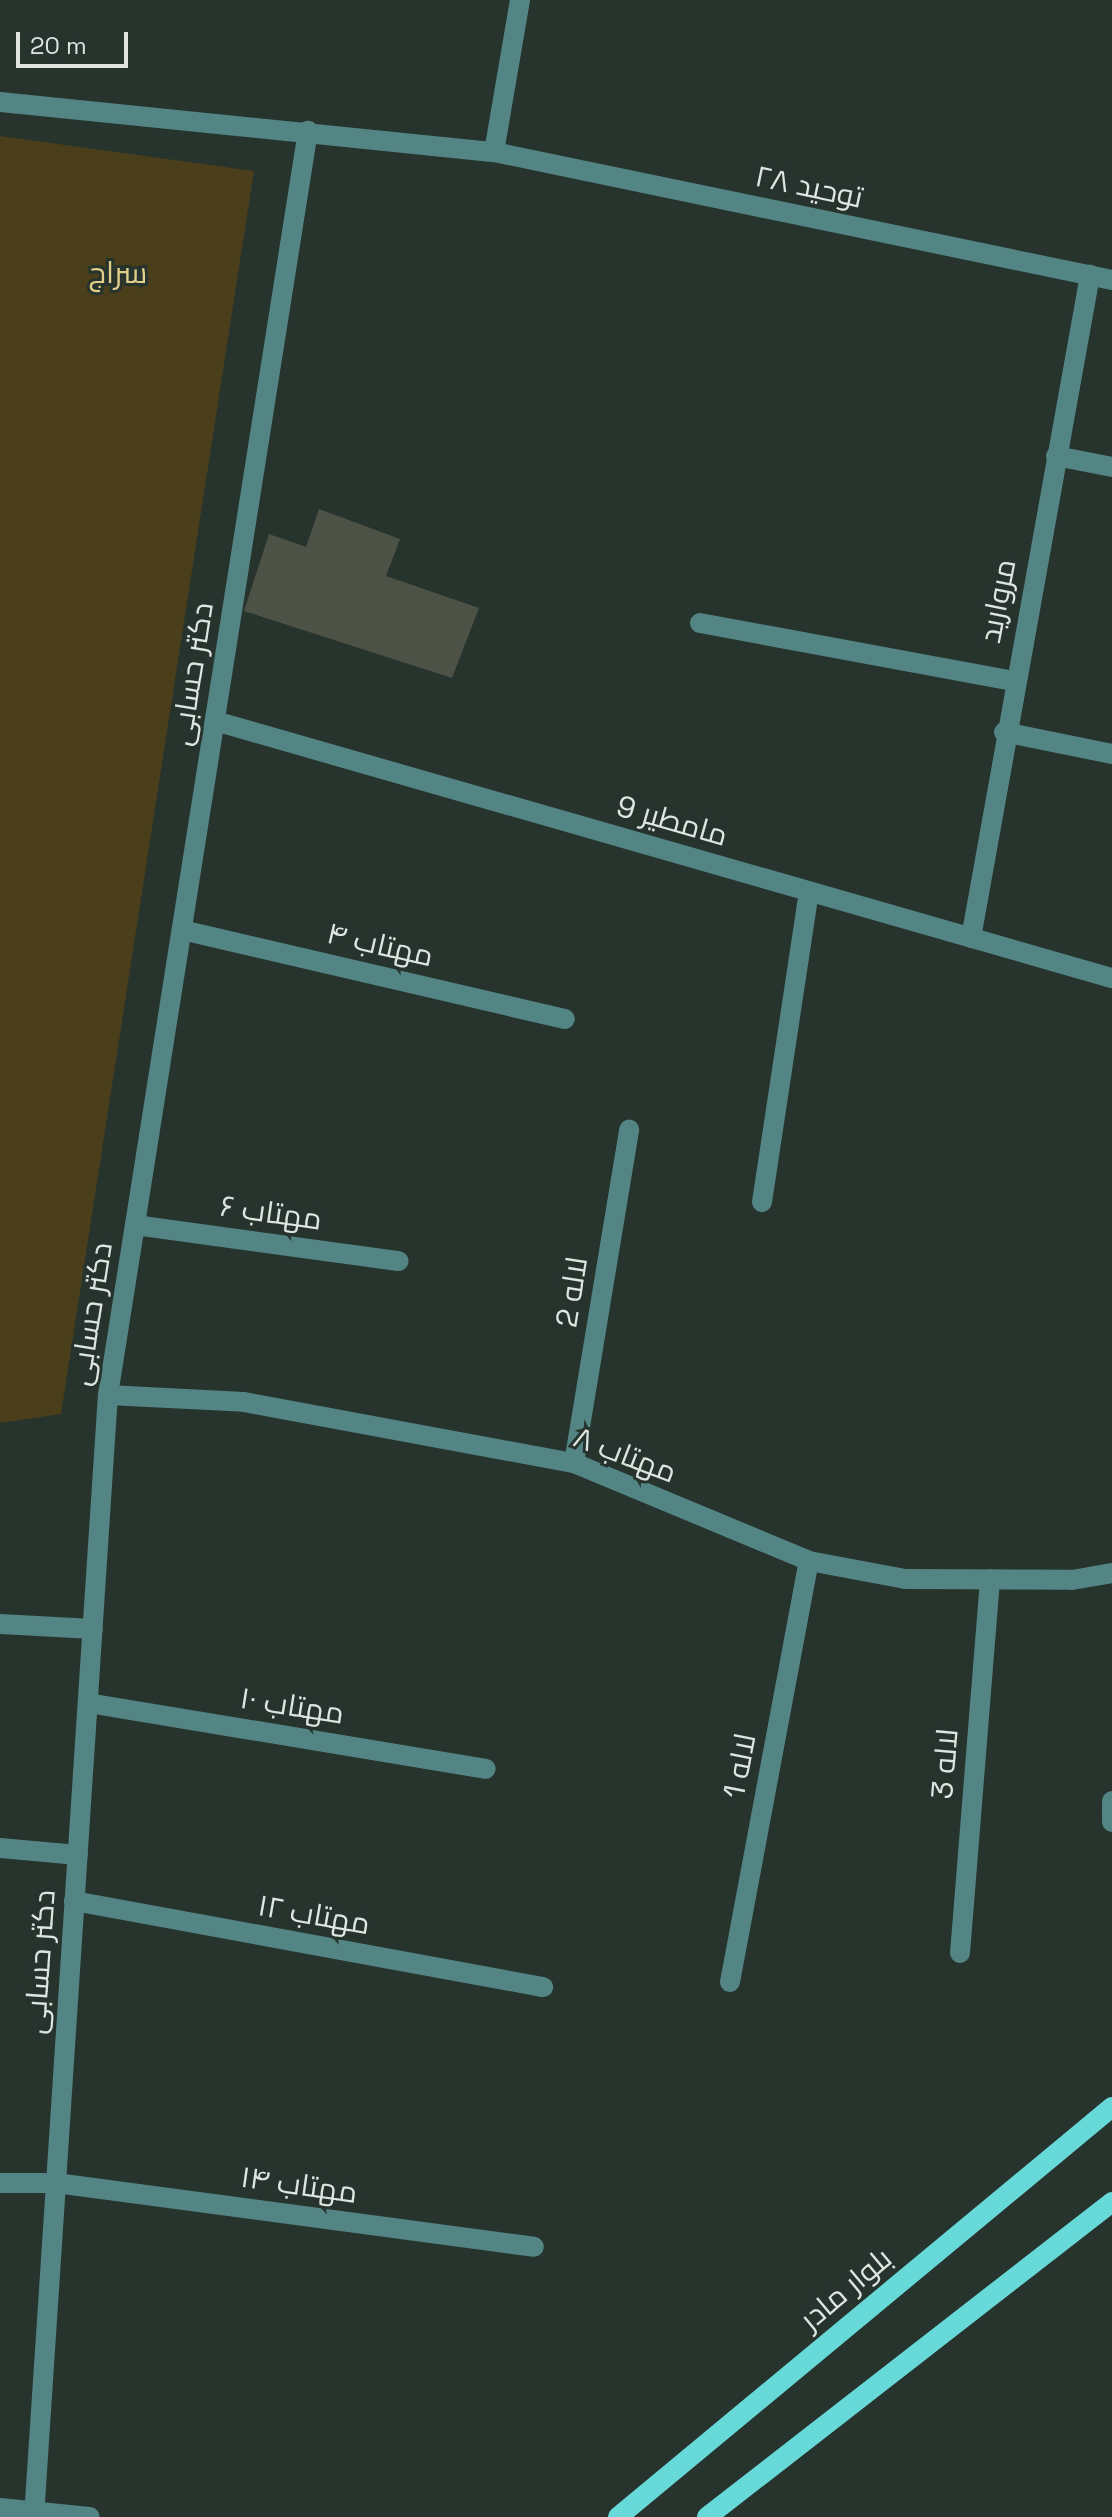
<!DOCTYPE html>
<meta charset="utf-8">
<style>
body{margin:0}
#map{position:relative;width:1112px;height:2517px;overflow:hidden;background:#27332d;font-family:"Space Grotesk",Cairo,sans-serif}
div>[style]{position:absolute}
.green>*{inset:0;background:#4a3f1a}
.building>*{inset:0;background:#4d5247}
.minor>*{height:20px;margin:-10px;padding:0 10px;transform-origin:10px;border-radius:10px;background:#528584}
.major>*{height:20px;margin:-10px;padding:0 10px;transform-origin:10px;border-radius:10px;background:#68d9d9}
span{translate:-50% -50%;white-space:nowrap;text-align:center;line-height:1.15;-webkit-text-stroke:6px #27332d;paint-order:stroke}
.street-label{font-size:30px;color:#dfe6e2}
.park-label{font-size:30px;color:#e1ce88}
.scale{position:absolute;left:16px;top:32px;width:112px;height:36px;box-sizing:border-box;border:4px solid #dfe6e2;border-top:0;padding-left:10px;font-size:24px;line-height:28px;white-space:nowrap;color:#dfe6e2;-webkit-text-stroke:6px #27332d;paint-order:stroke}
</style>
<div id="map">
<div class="green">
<div style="clip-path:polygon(0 136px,254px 171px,61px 1414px,0 1423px)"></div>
</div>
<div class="building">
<div style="clip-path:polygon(319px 509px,400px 539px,386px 576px,479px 608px,452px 678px,244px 611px,269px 534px,306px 547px)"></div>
</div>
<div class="minor">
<div style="left:0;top:102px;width:497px;rotate:5.8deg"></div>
<div style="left:494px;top:152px;width:631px;rotate:11.7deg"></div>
<div style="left:494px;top:152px;width:154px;rotate:-80.3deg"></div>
<div style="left:1056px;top:456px;width:57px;rotate:11.1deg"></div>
<div style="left:700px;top:623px;width:318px;rotate:10.5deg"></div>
<div style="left:215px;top:721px;width:933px;rotate:15.99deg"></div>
<div style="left:1004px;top:732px;width:110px;rotate:11.5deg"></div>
<div style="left:182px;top:930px;width:393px;rotate:13.1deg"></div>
<div style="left:971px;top:938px;width:674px;rotate:-79.82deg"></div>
<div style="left:762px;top:1202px;width:314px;rotate:-81.4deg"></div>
<div style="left:135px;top:1225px;width:266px;rotate:7.8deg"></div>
<div style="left:108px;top:1395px;width:136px;rotate:2.9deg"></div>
<div style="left:244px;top:1402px;width:336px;rotate:10.5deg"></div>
<div style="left:574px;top:1463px;width:255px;rotate:22.6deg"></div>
<div style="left:809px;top:1561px;width:98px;rotate:10.6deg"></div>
<div style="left:905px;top:1579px;width:167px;rotate:0.3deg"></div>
<div style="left:1072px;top:1580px;width:41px;rotate:-9.9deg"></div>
<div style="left:574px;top:1463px;width:338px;rotate:-80.6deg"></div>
<div style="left:0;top:1624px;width:93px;rotate:3.1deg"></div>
<div style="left:88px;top:1703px;width:403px;rotate:9.4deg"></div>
<div style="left:1112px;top:1801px;width:21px;rotate:90deg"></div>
<div style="left:0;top:1848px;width:78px;rotate:5.1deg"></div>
<div style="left:74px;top:1901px;width:477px;rotate:10.4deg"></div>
<div style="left:960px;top:1953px;width:375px;rotate:-85.4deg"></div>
<div style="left:730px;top:1982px;width:428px;rotate:-79.4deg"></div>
<div style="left:0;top:2183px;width:56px"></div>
<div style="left:56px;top:2183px;width:482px;rotate:7.6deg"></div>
<div style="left:0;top:2508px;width:90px;rotate:5.7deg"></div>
<div style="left:34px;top:2517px;width:1124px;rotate:-86.23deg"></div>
<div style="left:108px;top:1395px;width:1280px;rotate:-81.01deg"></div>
</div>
<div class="major">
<div style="left:618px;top:2517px;width:642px;rotate:-39.69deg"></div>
<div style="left:707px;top:2517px;width:513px;rotate:-37.87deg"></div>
</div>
<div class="street-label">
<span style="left:809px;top:187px;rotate:12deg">توحید ۲۸</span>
<span style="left:998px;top:601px;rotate:-79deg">مروارید</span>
<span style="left:192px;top:674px;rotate:-81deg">دکتر حسابی</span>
<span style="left:672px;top:821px;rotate:16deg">مامطیر 9</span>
<span style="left:380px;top:945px;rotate:13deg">مهتاب ۴</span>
<span style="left:271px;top:1213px;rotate:8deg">مهتاب ۶</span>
<span style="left:572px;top:1292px;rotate:-81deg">لاله 2</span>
<span style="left:91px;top:1314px;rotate:-81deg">دکتر حسابی</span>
<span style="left:625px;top:1455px;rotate:21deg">مهتاب ۸</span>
<span style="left:292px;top:1706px;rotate:9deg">مهتاب ۱۰</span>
<span style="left:945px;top:1764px;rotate:-85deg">لاله 3</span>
<span style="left:740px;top:1766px;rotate:-79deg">لاله 1</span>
<span style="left:314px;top:1915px;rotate:10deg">مهتاب ۱۲</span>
<span style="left:40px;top:1962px;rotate:-86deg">دکتر حسابی</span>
<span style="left:299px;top:2185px;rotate:8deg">مهتاب ۱۴</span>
<span style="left:846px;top:2289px;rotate:-40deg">بلوار مادر</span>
</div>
<div class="park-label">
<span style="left:118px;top:273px">سراج</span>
</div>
<div class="scale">20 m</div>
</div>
